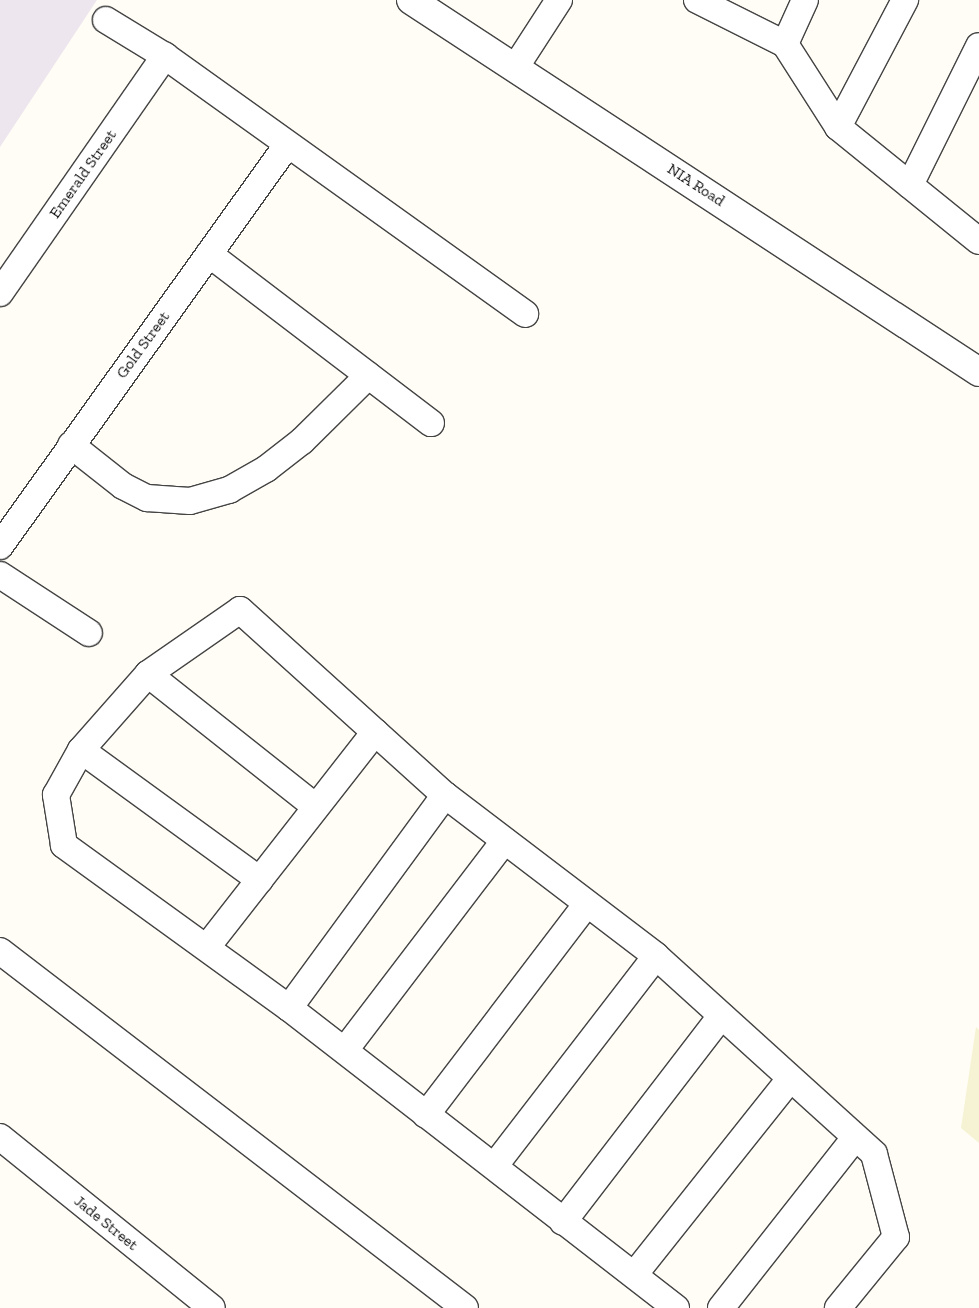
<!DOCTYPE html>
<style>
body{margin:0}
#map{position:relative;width:979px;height:1308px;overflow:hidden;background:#fffdf5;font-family:"Zilla Slab",serif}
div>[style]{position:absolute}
.industrial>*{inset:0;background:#eee6ef}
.farmland>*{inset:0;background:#f6f3d4}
.roads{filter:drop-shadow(1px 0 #444) drop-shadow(-1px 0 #444) drop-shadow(0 1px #444) drop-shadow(0 -1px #444)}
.minor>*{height:26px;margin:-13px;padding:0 13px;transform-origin:13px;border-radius:13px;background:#fff}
.tertiary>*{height:28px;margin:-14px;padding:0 14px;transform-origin:14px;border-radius:14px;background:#fff}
span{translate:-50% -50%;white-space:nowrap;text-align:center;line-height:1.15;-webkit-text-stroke:5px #fff;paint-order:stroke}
.street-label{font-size:16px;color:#111}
</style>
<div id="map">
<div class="industrial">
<div style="clip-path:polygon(0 0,97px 0,0 147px)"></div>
</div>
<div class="farmland">
<div style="clip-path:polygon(976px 1027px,979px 1030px,979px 1143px,961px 1128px)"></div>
</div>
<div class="roads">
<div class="minor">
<div style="left:697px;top:0;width:98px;rotate:26.6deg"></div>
<div style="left:785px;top:44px;width:98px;rotate:57.4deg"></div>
<div style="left:838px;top:127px;width:181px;rotate:39deg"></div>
<div style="left:106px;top:20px;width:69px;rotate:31.4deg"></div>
<div style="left:165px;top:56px;width:443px;rotate:35.6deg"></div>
<div style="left:785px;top:44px;width:48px;rotate:-65.6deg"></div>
<div style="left:515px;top:68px;width:81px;rotate:-57.1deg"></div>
<div style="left:838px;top:127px;width:144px;rotate:-62.2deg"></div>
<div style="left:910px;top:185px;width:155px;rotate:-63.6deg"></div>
<div style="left:209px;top:254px;width:279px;rotate:37.3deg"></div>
<div style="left:0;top:293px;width:289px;rotate:-55.2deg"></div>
<div style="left:71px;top:445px;width:66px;rotate:38.3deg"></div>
<div style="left:123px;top:486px;width:27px;rotate:27deg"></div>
<div style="left:147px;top:498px;width:43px;rotate:4deg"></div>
<div style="left:190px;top:501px;width:41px;rotate:-15.8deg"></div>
<div style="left:229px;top:490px;width:43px;rotate:-29.6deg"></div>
<div style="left:266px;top:469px;width:46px;rotate:-37.9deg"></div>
<div style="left:302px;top:441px;width:93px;rotate:-44.6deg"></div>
<div style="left:0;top:546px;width:493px;rotate:-54.4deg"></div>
<div style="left:0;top:575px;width:106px;rotate:33.1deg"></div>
<div style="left:148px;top:674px;width:214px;rotate:38.4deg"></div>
<div style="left:81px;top:750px;width:221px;rotate:36deg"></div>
<div style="left:207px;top:947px;width:273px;rotate:-52deg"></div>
<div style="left:0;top:951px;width:586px;rotate:37.51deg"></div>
<div style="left:289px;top:1008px;width:278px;rotate:-144.1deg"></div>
<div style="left:64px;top:845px;width:51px;rotate:-99.1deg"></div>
<div style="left:56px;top:795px;width:51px;rotate:-60.9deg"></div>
<div style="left:81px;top:750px;width:101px;rotate:-48.6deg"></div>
<div style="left:148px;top:674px;width:112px;rotate:-34.8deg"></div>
<div style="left:240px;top:610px;width:276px;rotate:42.1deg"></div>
<div style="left:345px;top:1050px;width:263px;rotate:-52.7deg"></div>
<div style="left:426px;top:1115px;width:265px;rotate:-52.7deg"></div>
<div style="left:0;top:1137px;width:272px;rotate:38.9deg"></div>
<div style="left:496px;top:1164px;width:262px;rotate:-52.4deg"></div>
<div style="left:563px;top:1222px;width:260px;rotate:-52.5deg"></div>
<div style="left:634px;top:1275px;width:251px;rotate:-51.5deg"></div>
<div style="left:676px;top:1308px;width:490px;rotate:-142.2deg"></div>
<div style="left:289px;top:1008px;width:264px;rotate:-53.8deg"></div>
<div style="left:445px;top:795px;width:265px;rotate:37.3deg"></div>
<div style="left:656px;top:956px;width:294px;rotate:42.2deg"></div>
<div style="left:874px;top:1154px;width:86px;rotate:75.2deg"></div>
<div style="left:896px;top:1237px;width:92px;rotate:129.2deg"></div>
<div style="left:721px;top:1308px;width:215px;rotate:-51.8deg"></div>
</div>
<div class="tertiary">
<div style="left:411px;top:0;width:679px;rotate:33.22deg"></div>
</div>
</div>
<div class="street-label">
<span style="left:83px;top:174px;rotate:-55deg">Emerald Street</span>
<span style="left:696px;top:185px;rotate:33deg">NIA Road</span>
<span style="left:143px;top:345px;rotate:-54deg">Gold Street</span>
<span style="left:106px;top:1223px;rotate:39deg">Jade Street</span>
</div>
</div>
